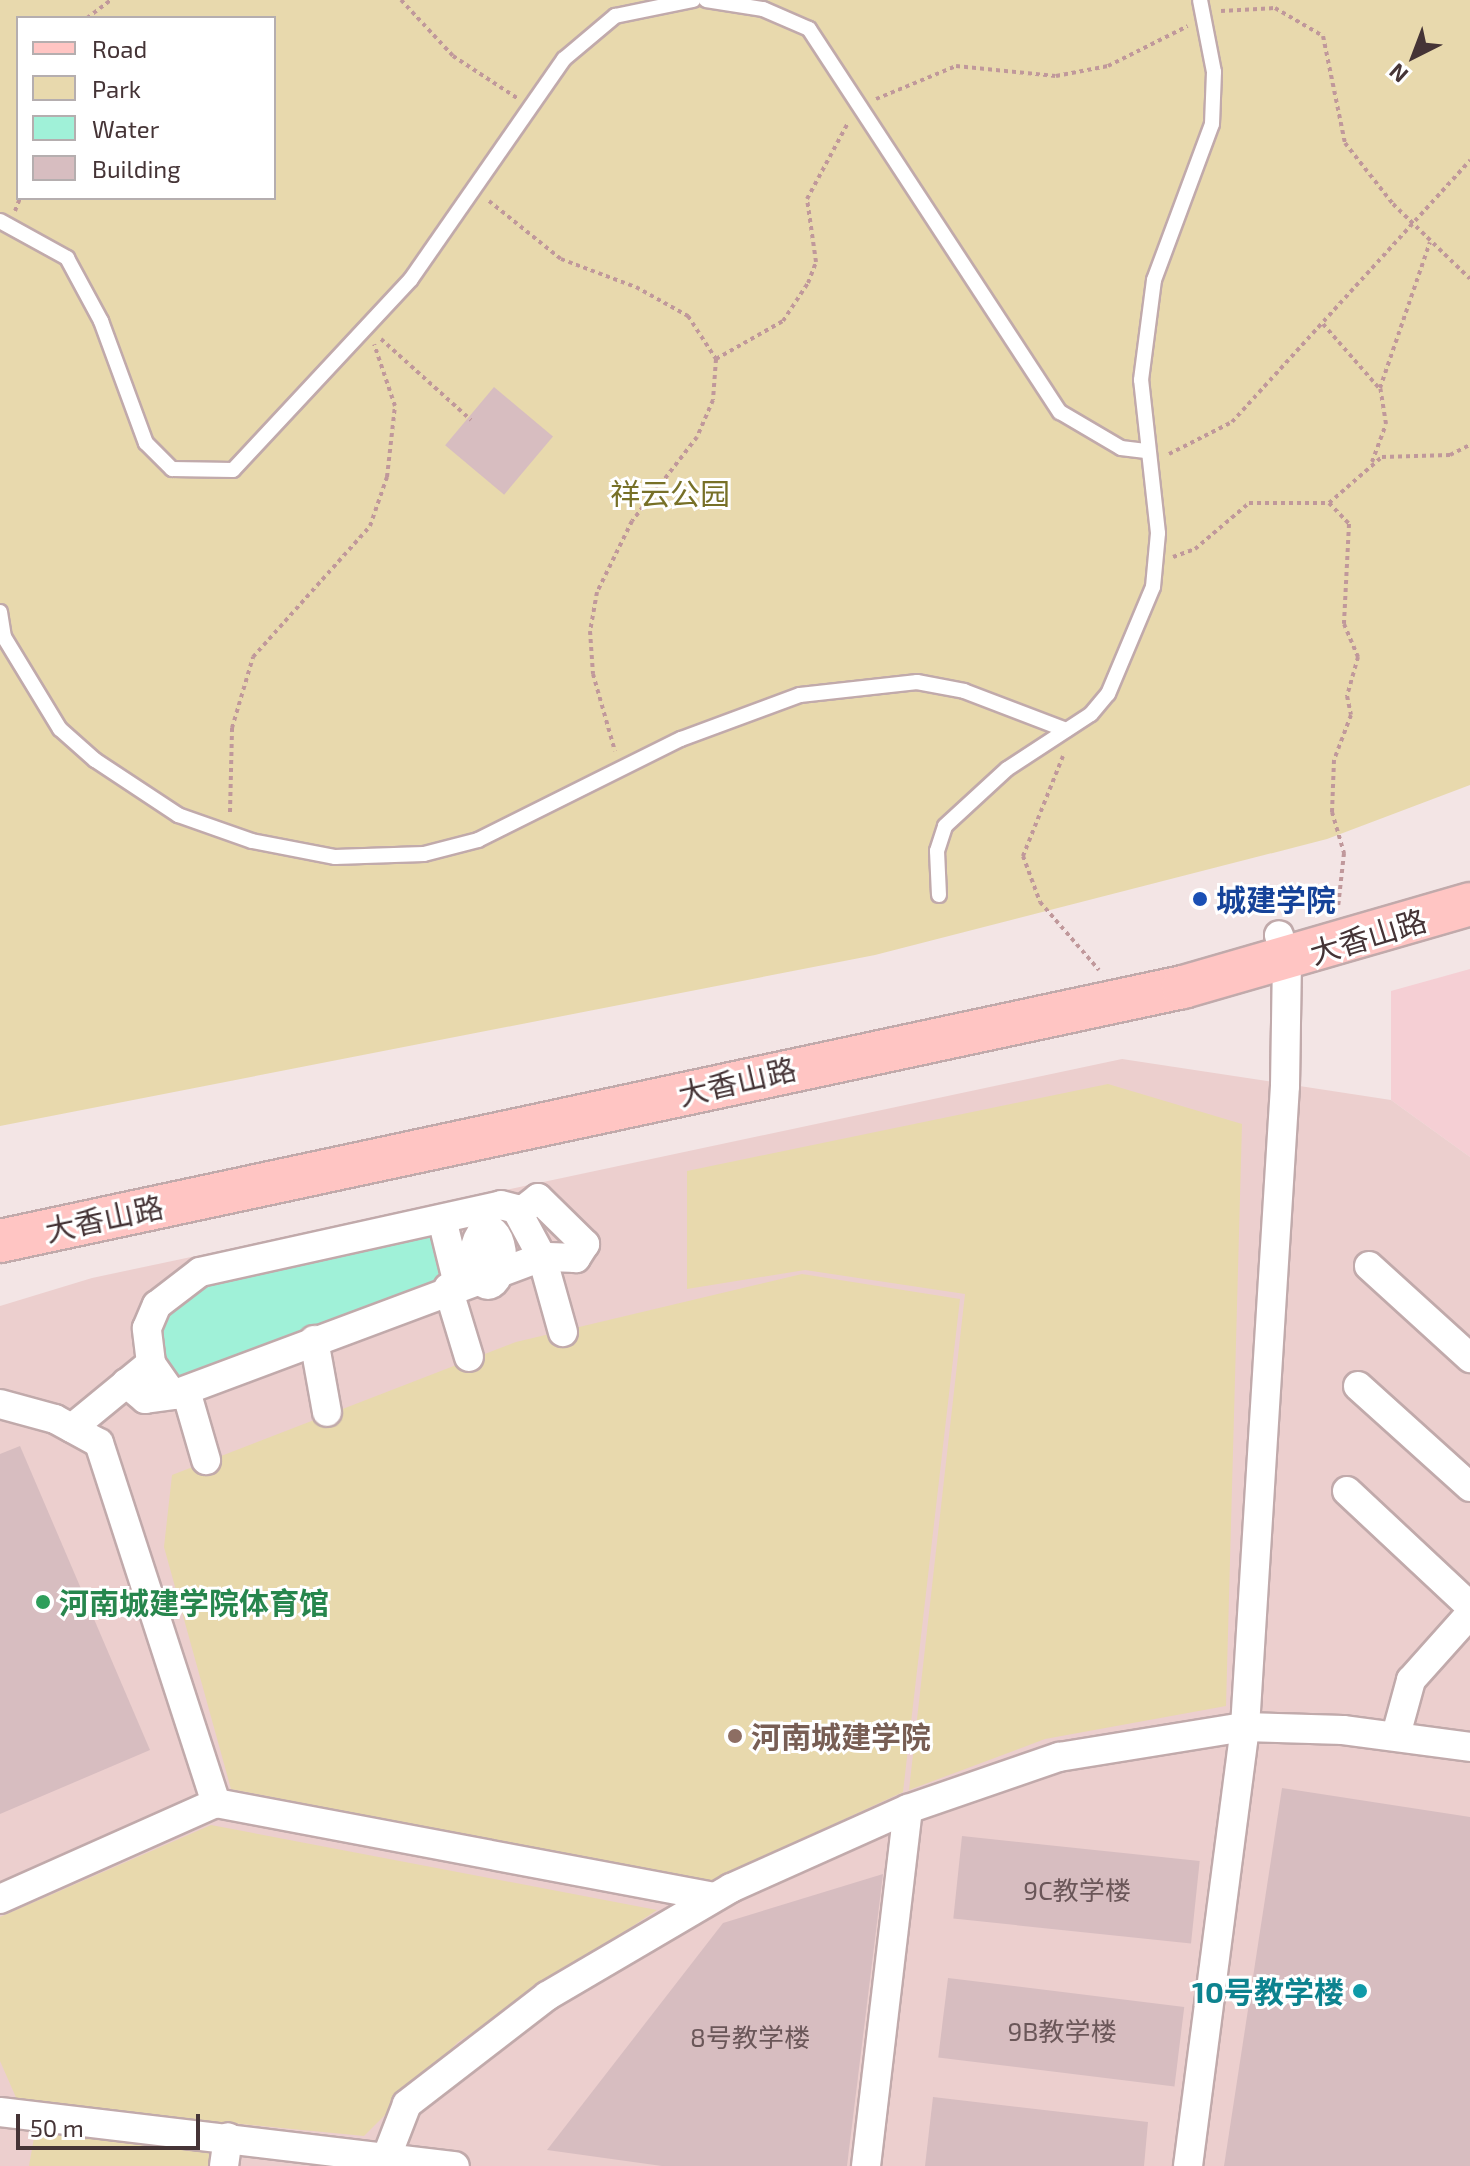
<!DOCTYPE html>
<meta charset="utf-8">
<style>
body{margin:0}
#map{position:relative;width:1470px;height:2166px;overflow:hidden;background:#f3e5e5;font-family:"Exo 2","Noto Sans SC",sans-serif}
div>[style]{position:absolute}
.commercial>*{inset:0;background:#f5cfd4}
.education>*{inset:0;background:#eccfce}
.green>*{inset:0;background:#e8d9ad}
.water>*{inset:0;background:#a0f1d8}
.building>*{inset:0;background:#d7bdc0;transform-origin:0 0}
.path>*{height:4px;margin-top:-2px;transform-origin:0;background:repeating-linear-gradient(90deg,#c0989b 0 4px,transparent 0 8px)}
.roads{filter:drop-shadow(2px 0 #c1aaab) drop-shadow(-2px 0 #c1aaab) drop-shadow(0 2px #c1aaab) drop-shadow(0 -2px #c1aaab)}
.lane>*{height:14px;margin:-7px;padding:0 7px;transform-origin:7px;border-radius:7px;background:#fff}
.street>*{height:28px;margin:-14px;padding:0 14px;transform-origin:14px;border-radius:14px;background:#fff}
.street>.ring{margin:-14px;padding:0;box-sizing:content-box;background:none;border:28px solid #fff;border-radius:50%}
.secondary>*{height:42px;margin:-21px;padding:0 21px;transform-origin:21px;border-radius:21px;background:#ffc5c3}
.dots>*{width:22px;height:22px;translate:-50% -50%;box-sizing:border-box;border:4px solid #fff;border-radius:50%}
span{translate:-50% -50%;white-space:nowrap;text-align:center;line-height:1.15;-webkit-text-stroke:6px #fff;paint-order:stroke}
.number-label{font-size:26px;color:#6a5658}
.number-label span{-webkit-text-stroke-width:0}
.park-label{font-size:30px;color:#777027}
.transit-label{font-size:30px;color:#164399;font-weight:700}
.left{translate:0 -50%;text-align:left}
.street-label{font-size:30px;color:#453436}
.leisure-label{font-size:30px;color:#27864d;font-weight:700}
.education-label{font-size:30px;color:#785e54;font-weight:700}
.culture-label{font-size:30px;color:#0d838f;font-weight:700}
.right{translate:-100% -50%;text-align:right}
.legend{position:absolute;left:16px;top:16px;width:260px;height:184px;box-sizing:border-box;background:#fff;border:2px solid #b5aeaf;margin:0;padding:10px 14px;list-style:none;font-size:24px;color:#453436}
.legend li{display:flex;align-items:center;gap:16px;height:40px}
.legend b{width:40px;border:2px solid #b5aeaf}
.north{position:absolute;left:1374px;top:16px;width:80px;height:80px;-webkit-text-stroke:6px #fff;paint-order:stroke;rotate:222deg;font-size:22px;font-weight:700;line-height:32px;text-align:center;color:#453436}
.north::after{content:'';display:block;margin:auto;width:28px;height:36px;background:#453436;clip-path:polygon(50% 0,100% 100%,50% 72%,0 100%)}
.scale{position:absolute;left:16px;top:2114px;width:184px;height:36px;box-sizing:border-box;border:4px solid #453436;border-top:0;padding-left:10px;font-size:24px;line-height:28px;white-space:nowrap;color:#453436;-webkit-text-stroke:6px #fff;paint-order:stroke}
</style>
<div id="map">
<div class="commercial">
<div style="clip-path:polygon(1470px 969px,1470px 1157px,1391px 1100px,1391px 991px)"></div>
</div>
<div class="education">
<div style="clip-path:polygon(1122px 1059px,1391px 1100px,1470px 1157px,1470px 2166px,0 2166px,0 1306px,92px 1278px)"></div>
</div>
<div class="green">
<div style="clip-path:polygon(evenodd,0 0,1470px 0,1470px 785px,1327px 839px,875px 955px,0 1126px,0 0,18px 18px,274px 18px,274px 198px,18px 198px,18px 18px)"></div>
<div style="clip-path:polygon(1108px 1084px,1242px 1124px,1226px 1706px,1045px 1739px,909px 1790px,965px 1294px,805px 1270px,687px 1289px,687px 1171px)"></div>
<div style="clip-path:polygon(802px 1274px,960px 1299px,903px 1792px,706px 1883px,231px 1789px,164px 1547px,172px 1475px,516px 1342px)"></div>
<div style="clip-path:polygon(211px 1825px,657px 1910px,458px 2042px,364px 2136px,18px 2102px,0 2061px,0 1917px)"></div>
<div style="clip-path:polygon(35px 2132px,214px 2152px,212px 2166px,29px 2166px)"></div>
</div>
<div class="water">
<div style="clip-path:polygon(435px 1229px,451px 1278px,179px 1384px,156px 1338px,160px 1319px,190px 1287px)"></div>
</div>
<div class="building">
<div style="left:494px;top:387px;width:77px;height:76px;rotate:40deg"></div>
<div style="clip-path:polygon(20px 1446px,150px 1750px,0 1814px,0 1454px)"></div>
<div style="clip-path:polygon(1282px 1788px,1470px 1817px,1470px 2166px,1224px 2166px)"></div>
<div style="left:962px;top:1836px;width:239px;height:83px;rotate:6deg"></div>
<div style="clip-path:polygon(883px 1874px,847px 2166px,662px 2166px,547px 2150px,723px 1923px)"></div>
<div style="left:948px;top:1978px;width:238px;height:80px;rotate:7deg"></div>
<div style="clip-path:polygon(933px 2097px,1148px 2122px,1144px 2166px,925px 2166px)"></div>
</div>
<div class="path">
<div style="left:401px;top:0;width:76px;rotate:47.1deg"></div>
<div style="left:453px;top:56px;width:77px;rotate:33.3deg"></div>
<div style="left:1221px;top:11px;width:54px;rotate:-3.2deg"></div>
<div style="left:1275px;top:8px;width:56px;rotate:30.3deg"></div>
<div style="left:1323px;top:36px;width:109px;rotate:78.4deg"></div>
<div style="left:1345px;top:143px;width:78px;rotate:51.8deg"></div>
<div style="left:1393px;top:204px;width:107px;rotate:44.2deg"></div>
<div style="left:87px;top:18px;width:30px;rotate:-37deg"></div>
<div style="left:876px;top:99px;width:87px;rotate:-22.4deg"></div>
<div style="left:956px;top:66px;width:100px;rotate:5.7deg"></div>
<div style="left:1056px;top:76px;width:53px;rotate:-10.9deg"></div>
<div style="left:1108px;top:66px;width:89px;rotate:-26.6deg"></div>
<div style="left:489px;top:201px;width:92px;rotate:38.9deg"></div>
<div style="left:561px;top:259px;width:80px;rotate:20.5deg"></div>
<div style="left:636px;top:287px;width:60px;rotate:29.1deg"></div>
<div style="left:688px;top:316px;width:51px;rotate:56.9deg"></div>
<div style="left:716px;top:359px;width:41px;rotate:94.2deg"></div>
<div style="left:713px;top:400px;width:40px;rotate:113.4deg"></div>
<div style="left:697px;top:437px;width:106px;rotate:127.7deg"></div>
<div style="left:632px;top:521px;width:79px;rotate:116.2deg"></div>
<div style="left:597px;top:592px;width:40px;rotate:100deg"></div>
<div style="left:590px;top:631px;width:43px;rotate:86deg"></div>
<div style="left:593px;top:674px;width:80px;rotate:74.1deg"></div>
<div style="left:15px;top:211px;width:14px;rotate:-69deg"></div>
<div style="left:1323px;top:324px;width:85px;rotate:48.8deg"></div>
<div style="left:381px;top:339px;width:121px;rotate:42deg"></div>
<div style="left:716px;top:359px;width:77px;rotate:-29.6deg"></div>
<div style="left:783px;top:321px;width:45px;rotate:-56.7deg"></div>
<div style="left:808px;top:283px;width:22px;rotate:-69deg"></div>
<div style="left:816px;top:262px;width:64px;rotate:-98.1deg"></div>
<div style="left:807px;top:199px;width:86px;rotate:-61.7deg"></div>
<div style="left:1169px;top:454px;width:71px;rotate:-26.9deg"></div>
<div style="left:1232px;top:422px;width:354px;rotate:-47.7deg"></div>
<div style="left:1372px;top:462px;width:40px;rotate:-69.8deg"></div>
<div style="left:1386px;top:424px;width:36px;rotate:-99deg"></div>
<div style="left:1380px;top:388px;width:154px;rotate:-71.1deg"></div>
<div style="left:1329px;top:503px;width:29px;rotate:46deg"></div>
<div style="left:1349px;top:524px;width:100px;rotate:92.9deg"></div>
<div style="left:1344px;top:624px;width:36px;rotate:67deg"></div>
<div style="left:1358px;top:657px;width:41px;rotate:105.8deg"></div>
<div style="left:1347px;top:696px;width:19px;rotate:78deg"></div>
<div style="left:1351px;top:715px;width:48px;rotate:110.7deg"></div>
<div style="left:1334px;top:760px;width:52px;rotate:92.2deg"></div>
<div style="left:1332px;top:812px;width:43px;rotate:73.7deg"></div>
<div style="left:1344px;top:853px;width:54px;rotate:96.3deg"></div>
<div style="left:1173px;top:557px;width:23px;rotate:-20deg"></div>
<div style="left:1195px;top:549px;width:71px;rotate:-40.4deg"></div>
<div style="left:1249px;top:503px;width:80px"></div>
<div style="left:1329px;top:503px;width:70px;rotate:-41deg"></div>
<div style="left:1382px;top:457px;width:68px;rotate:-1.7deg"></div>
<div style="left:1450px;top:455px;width:22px;rotate:-27deg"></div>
<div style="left:1063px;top:756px;width:108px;rotate:111.8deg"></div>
<div style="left:1023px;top:856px;width:49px;rotate:69.7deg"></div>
<div style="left:1040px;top:902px;width:90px;rotate:49.1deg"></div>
<div style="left:230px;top:812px;width:84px;rotate:-88.6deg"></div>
<div style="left:232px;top:728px;width:74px;rotate:-73.5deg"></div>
<div style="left:253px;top:657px;width:176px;rotate:-48.2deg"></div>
<div style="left:370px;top:526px;width:52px;rotate:-70.9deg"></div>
<div style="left:387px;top:477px;width:71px;rotate:-83.6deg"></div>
<div style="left:395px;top:406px;width:65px;rotate:-108.7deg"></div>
</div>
<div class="roads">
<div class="lane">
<div style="left:706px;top:0;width:58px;rotate:9deg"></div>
<div style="left:763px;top:9px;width:50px;rotate:23.5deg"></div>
<div style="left:809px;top:29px;width:458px;rotate:56.8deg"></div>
<div style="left:1060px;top:412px;width:71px;rotate:30.5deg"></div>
<div style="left:1121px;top:448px;width:25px;rotate:7deg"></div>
<div style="left:0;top:221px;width:77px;rotate:28.9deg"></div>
<div style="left:67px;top:258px;width:72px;rotate:61.6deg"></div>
<div style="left:101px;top:321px;width:130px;rotate:69.8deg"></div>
<div style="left:146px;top:443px;width:37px;rotate:45deg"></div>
<div style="left:172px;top:469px;width:61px;rotate:0.9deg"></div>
<div style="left:233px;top:470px;width:261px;rotate:-47deg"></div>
<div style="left:411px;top:279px;width:268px;rotate:-55.2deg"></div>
<div style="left:564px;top:59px;width:67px;rotate:-40.1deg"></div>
<div style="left:615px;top:16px;width:80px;rotate:-11.6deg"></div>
<div style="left:0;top:612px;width:25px;rotate:81deg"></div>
<div style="left:4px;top:637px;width:108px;rotate:58.7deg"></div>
<div style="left:60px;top:729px;width:47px;rotate:41.5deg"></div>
<div style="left:95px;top:760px;width:100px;rotate:33.5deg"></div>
<div style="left:178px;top:815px;width:78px;rotate:19.4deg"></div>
<div style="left:252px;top:841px;width:85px;rotate:10.9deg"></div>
<div style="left:335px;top:857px;width:89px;rotate:-1.9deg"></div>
<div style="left:424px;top:854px;width:56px;rotate:-14.5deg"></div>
<div style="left:478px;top:840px;width:227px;rotate:-26.5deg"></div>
<div style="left:681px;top:739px;width:127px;rotate:-20.3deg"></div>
<div style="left:800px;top:695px;width:118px;rotate:-6.3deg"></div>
<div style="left:917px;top:682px;width:48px;rotate:10.8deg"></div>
<div style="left:964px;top:691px;width:109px;rotate:20.9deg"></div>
<div style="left:939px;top:895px;width:44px;rotate:-92.6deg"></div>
<div style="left:937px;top:851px;width:26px;rotate:-72deg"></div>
<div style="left:945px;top:826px;width:84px;rotate:-42.6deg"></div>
<div style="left:1007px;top:769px;width:100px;rotate:-33.2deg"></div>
<div style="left:1091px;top:714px;width:26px;rotate:-50deg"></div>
<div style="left:1108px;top:694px;width:116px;rotate:-67.2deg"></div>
<div style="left:1153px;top:587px;width:54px;rotate:-84.7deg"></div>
<div style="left:1158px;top:533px;width:154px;rotate:-96.3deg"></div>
<div style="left:1141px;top:380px;width:101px;rotate:-82.6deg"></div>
<div style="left:1154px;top:280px;width:166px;rotate:-69.6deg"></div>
<div style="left:1212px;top:124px;width:52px;rotate:-87.8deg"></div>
<div style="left:1214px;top:72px;width:73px;rotate:-101deg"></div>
</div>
<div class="street">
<div style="left:519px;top:1213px;width:24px;rotate:-38deg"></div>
<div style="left:538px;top:1198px;width:66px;rotate:44.4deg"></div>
<div style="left:585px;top:1244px;width:17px;rotate:123deg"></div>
<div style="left:576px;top:1258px;width:34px;rotate:-178deg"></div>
<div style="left:542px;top:1257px;width:78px;rotate:74.4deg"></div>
<div style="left:442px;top:1219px;width:67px;rotate:76.2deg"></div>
<div class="ring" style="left:474px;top:1229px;width:-6px;height:-6px"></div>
<div style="left:1369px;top:1266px;width:137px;rotate:42.3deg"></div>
<div style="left:448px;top:1288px;width:72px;rotate:73.1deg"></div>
<div style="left:314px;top:1340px;width:73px;rotate:79.8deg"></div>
<div style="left:126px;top:1383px;width:25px;rotate:40deg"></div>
<div style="left:145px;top:1399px;width:28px;rotate:-8deg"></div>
<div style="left:1358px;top:1386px;width:151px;rotate:42deg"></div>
<div style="left:186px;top:1391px;width:72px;rotate:73.8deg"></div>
<div style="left:0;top:1404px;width:57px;rotate:15.3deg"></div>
<div style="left:55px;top:1419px;width:50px;rotate:28.6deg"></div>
<div style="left:99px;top:1443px;width:379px;rotate:72deg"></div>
<div style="left:216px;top:1803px;width:507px;rotate:10.69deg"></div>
<div style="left:72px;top:1428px;width:102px;rotate:-39.4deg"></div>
<div style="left:151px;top:1363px;width:35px;rotate:-97deg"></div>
<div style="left:147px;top:1328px;width:25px;rotate:-67deg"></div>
<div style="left:157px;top:1305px;width:54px;rotate:-37.5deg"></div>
<div style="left:200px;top:1272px;width:308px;rotate:-12.5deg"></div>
<div style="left:501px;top:1205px;width:16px;rotate:15deg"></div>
<div style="left:516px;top:1209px;width:55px;rotate:61.6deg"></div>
<div style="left:542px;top:1257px;width:394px;rotate:159.5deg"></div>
<div style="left:173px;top:1395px;width:39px;rotate:-125deg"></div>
<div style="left:1347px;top:1491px;width:168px;rotate:43.1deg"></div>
<div style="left:1396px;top:1735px;width:57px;rotate:-74.7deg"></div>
<div style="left:1411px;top:1680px;width:89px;rotate:-48.2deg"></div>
<div style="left:0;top:1899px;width:236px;rotate:-24deg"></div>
<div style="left:0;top:2112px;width:458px;rotate:6.8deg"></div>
<div style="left:224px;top:2166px;width:29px;rotate:-82deg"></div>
<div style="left:383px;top:2166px;width:66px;rotate:-68.8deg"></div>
<div style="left:407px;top:2104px;width:177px;rotate:-37.6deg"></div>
<div style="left:547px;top:1996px;width:213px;rotate:-30.4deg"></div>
<div style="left:731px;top:1888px;width:194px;rotate:-24.1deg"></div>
<div style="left:908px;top:1809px;width:160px;rotate:-19deg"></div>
<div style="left:1059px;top:1757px;width:188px;rotate:-9.2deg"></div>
<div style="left:1245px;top:1727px;width:98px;rotate:1.8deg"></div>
<div style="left:1343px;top:1730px;width:128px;rotate:7.6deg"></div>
<div style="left:866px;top:2166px;width:359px;rotate:-83.3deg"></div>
<div style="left:1188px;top:2166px;width:443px;rotate:-82.6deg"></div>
<div style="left:1245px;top:1727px;width:642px;rotate:-86.43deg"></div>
<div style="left:1285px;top:1086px;width:126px;rotate:-89.1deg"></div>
<div style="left:1287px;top:960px;width:26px;rotate:-108deg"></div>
</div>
<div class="secondary">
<div style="left:0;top:1241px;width:1210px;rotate:-12.12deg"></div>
<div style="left:1183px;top:987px;width:299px;rotate:-16.1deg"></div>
</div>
</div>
<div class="dots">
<div style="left:1200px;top:899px;background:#1a4fb4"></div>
<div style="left:43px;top:1602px;background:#2e9e5b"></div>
<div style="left:735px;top:1736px;background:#8d6e63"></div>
<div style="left:1360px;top:1991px;background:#0f9aa8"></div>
</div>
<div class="number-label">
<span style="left:1077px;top:1890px">9C教学楼</span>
<span style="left:1062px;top:2031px">9B教学楼</span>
<span style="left:750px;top:2037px">8号教学楼</span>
</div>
<div class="park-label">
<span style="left:670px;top:493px">祥云公园</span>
</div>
<div class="transit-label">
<span class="left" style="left:1216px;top:899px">城建学院</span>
</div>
<div class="street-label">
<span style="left:1368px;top:936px;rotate:-17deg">大香山路</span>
<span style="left:737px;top:1081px;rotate:-13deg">大香山路</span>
<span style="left:104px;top:1218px;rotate:-12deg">大香山路</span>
</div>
<div class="leisure-label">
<span class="left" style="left:59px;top:1602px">河南城建学院体育馆</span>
</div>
<div class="education-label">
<span class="left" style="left:751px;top:1736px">河南城建学院</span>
</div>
<div class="culture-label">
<span class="right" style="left:1344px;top:1991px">10号教学楼</span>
</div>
<ul class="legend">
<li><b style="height:10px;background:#ffc5c3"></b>Road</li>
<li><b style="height:22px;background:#e8d9ad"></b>Park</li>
<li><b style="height:22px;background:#a0f1d8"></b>Water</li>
<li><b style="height:22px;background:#d7bdc0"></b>Building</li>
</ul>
<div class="north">N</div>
<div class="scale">50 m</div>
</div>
